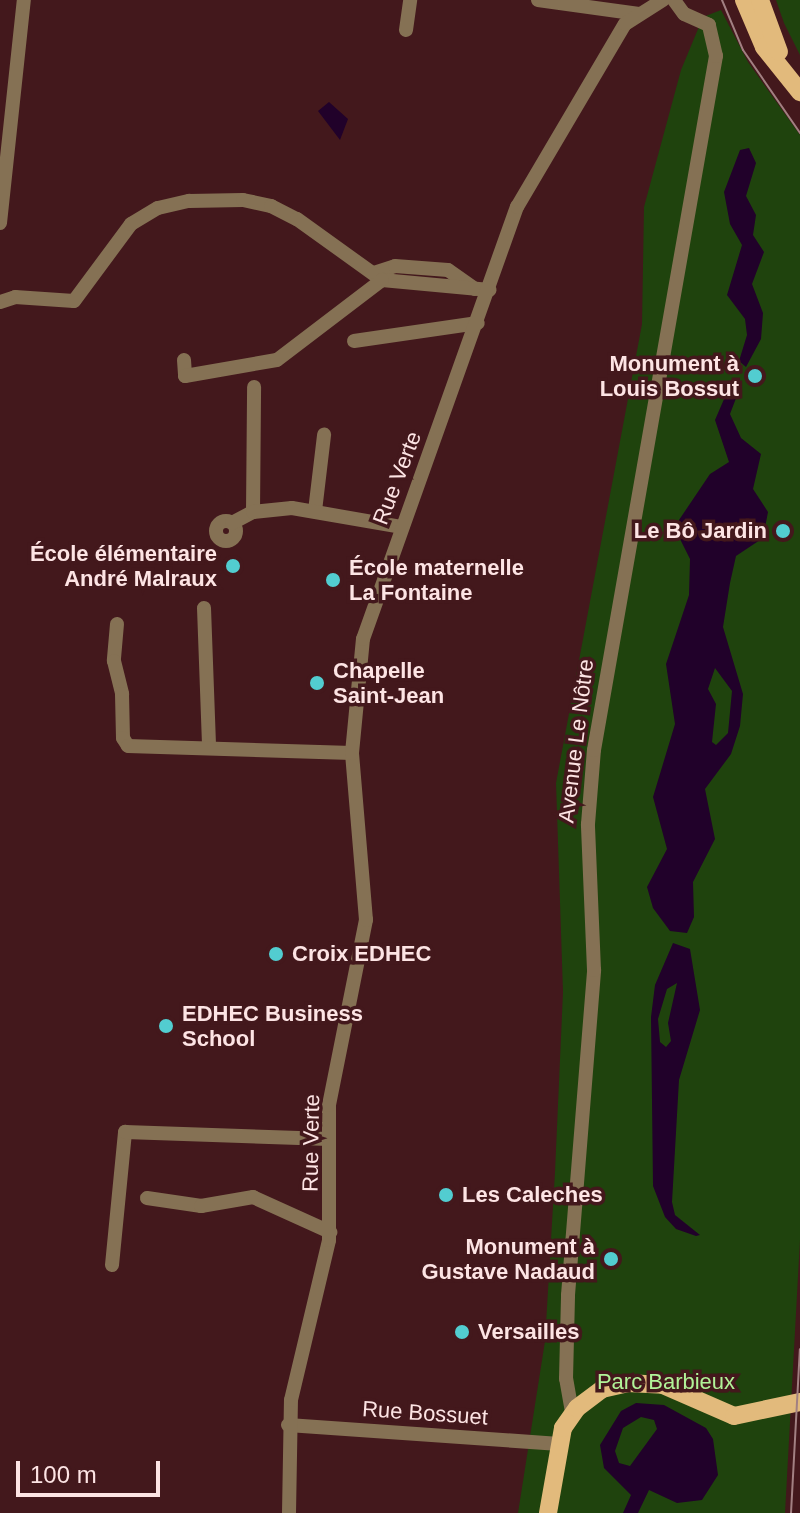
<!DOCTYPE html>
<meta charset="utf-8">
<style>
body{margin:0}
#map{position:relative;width:800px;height:1513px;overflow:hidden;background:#43181c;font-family:Arial,sans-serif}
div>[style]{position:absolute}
.green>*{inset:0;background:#1f430d}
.water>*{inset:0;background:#21012a}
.minor>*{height:14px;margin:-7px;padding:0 7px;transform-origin:7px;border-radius:7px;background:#857154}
.minor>.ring{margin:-7px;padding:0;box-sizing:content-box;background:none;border:14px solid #857154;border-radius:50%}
.major>*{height:18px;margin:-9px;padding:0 9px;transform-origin:9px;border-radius:9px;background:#e2ba7c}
.tram>*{height:2px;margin:-1px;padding:0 1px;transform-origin:1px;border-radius:1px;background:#a28082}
.dots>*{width:22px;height:22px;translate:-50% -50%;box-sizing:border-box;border:4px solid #43181c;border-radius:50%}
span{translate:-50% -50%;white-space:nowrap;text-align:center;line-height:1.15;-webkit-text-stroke:7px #43181c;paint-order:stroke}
.poi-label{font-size:22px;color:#fde4e4;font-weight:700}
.right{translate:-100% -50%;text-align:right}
.left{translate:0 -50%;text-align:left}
.street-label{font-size:22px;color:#fde4e4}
.park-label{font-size:22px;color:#b1f398}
.scale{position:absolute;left:16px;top:1461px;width:144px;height:36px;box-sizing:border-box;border:4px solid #fde4e4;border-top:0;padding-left:10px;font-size:24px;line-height:28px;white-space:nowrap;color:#fde4e4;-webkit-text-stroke:6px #43181c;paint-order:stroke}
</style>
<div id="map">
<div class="green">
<div style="clip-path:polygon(776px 0,800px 0,800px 55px,784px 23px)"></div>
<div style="clip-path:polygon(721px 10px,748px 62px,800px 135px,800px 1240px,785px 1513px,518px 1513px,545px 1341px,555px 1172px,563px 992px,556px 783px,642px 324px,644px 207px,681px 70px,703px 17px)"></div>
</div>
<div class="water">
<div style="clip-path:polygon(329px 102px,348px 119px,340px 140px,318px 111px)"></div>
<div style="clip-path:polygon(749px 148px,756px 163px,746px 196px,756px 215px,753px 235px,764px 252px,752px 284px,763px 313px,761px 339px,746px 367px,739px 361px,747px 335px,745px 319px,727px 295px,742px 245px,730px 224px,724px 192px,740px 150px)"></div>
<div style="clip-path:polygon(evenodd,731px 383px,738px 393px,730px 414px,741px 438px,761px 454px,753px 489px,768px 512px,763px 538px,736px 556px,730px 583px,723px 627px,743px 694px,740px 726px,731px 754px,705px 789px,715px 839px,693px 882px,694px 917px,687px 933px,670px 931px,653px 908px,647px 887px,667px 849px,653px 797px,675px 724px,666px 664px,689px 595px,690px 559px,679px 537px,679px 520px,710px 474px,729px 462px,715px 420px,731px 383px,715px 668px,732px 691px,728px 733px,716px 745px,712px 742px,716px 704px,708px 689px,715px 668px)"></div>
<div style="clip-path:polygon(evenodd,673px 943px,690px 949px,700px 1010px,679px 1080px,672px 1202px,675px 1215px,700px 1235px,696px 1236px,676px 1229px,665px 1217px,653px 1186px,651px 1017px,655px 985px,673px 943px,677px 983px,668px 1023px,671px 1041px,666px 1047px,660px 1042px,658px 1019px,667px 989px,677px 983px)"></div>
<div style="clip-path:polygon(evenodd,636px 1403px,664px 1405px,706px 1428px,713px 1439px,718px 1475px,702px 1500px,677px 1503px,649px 1490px,638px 1513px,623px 1513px,631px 1495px,604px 1468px,600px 1445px,621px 1411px,636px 1403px,641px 1417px,654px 1420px,657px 1429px,630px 1466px,619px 1463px,615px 1451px,623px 1428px,641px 1417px)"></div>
</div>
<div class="minor">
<div style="left:538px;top:0;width:102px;rotate:7.9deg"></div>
<div style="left:406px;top:30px;width:30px;rotate:-82deg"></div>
<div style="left:0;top:223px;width:224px;rotate:-83.9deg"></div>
<div style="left:374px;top:273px;width:22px;rotate:-18deg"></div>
<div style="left:395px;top:266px;width:53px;rotate:4.3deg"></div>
<div style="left:448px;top:270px;width:33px;rotate:35deg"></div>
<div style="left:0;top:302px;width:16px;rotate:-18deg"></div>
<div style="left:15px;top:297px;width:59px;rotate:3.9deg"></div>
<div style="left:74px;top:301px;width:96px;rotate:-53.5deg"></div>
<div style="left:131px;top:224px;width:31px;rotate:-31deg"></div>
<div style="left:158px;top:208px;width:32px;rotate:-13deg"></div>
<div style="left:189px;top:201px;width:54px;rotate:-1.1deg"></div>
<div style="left:243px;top:200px;width:29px;rotate:12deg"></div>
<div style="left:271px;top:206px;width:29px;rotate:27deg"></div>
<div style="left:297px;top:219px;width:105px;rotate:35.7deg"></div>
<div style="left:382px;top:280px;width:108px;rotate:5.3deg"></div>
<div style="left:354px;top:341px;width:125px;rotate:-8.3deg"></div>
<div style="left:184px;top:360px;width:16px;rotate:86deg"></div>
<div style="left:185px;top:376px;width:93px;rotate:-9.9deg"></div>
<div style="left:277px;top:360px;width:132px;rotate:-37.3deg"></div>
<div style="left:315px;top:511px;width:77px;rotate:-83.2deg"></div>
<div style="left:253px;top:512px;width:125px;rotate:-89.5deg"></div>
<div class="ring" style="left:216px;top:521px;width:6px;height:6px"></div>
<div style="left:232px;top:523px;width:24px;rotate:-28deg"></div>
<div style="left:253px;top:512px;width:39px;rotate:-6deg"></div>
<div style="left:292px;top:508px;width:112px;rotate:9.8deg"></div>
<div style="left:204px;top:608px;width:137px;rotate:87.9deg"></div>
<div style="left:117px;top:624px;width:37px;rotate:95deg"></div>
<div style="left:114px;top:661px;width:34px;rotate:76deg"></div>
<div style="left:122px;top:694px;width:44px;rotate:88.7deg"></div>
<div style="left:123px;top:738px;width:9px;rotate:58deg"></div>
<div style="left:128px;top:746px;width:224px;rotate:1.8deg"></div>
<div style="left:147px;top:1198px;width:55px;rotate:8.4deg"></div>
<div style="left:201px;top:1206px;width:53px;rotate:-9.8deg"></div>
<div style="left:253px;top:1197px;width:85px;rotate:24.4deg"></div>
<div style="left:112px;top:1265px;width:134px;rotate:-84.4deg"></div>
<div style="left:125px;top:1132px;width:204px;rotate:2deg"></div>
<div style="left:572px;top:1412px;width:34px;rotate:-100deg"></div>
<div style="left:566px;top:1379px;width:84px;rotate:-88.6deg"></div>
<div style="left:568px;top:1295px;width:326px;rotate:-85.4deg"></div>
<div style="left:594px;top:970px;width:146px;rotate:-92.4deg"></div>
<div style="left:588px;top:824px;width:74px;rotate:-85.4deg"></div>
<div style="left:594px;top:750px;width:705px;rotate:-80.03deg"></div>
<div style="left:716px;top:56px;width:32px;rotate:-103deg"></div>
<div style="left:709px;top:25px;width:27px;rotate:-156deg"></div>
<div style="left:684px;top:14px;width:17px;rotate:-126deg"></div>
<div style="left:288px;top:1425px;width:272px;rotate:4deg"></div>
<div style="left:289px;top:1513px;width:113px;rotate:-89deg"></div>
<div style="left:291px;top:1400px;width:164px;rotate:-76.6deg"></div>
<div style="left:329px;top:1240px;width:135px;rotate:-90deg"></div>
<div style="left:329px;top:1105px;width:189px;rotate:-78.7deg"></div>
<div style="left:366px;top:920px;width:168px;rotate:-94.8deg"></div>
<div style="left:352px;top:753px;width:115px;rotate:-84.5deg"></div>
<div style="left:363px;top:639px;width:459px;rotate:-70.4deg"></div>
<div style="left:517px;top:207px;width:212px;rotate:-59.5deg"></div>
<div style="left:625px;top:24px;width:45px;rotate:-32.3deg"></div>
</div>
<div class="major">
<div style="left:744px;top:0;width:51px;rotate:66.9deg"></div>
<div style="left:764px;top:47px;width:58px;rotate:51.3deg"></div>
<div style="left:760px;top:0;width:55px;rotate:69.9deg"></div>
<div style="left:548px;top:1513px;width:86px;rotate:-80deg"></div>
<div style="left:563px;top:1428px;width:24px;rotate:-55deg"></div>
<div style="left:577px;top:1408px;width:31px;rotate:-37deg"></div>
<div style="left:602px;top:1389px;width:26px;rotate:-13deg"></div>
<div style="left:627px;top:1383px;width:36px;rotate:3deg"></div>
<div style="left:663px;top:1385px;width:77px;rotate:23.6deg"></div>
<div style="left:734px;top:1416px;width:67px;rotate:-12deg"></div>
</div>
<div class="tram">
<div style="left:722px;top:0;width:54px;rotate:67.2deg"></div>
<div style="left:743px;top:50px;width:101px;rotate:55.5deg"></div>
<div style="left:791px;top:1513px;width:164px;rotate:-86.9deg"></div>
</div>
<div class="dots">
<div style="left:755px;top:376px;background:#52cdd0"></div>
<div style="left:783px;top:531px;background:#52cdd0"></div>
<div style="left:233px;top:566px;background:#52cdd0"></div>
<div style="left:333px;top:580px;background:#52cdd0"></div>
<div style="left:317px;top:683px;background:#52cdd0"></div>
<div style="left:276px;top:954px;background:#52cdd0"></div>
<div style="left:166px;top:1026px;background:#52cdd0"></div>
<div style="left:446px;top:1195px;background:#52cdd0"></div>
<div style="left:611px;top:1259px;background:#52cdd0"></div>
<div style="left:462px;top:1332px;background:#52cdd0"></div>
</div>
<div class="poi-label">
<span class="right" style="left:739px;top:376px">Monument à<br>Louis Bossut</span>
<span class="right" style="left:767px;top:531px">Le Bô Jardin</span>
<span class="right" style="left:217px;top:566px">École élémentaire<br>André Malraux</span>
<span class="left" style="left:349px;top:580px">École maternelle<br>La Fontaine</span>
<span class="left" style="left:333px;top:683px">Chapelle<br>Saint-Jean</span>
<span class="left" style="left:292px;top:954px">Croix EDHEC</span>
<span class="left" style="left:182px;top:1026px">EDHEC Business<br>School</span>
<span class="left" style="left:462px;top:1195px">Les Caleches</span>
<span class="right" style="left:595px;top:1259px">Monument à<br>Gustave Nadaud</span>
<span class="left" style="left:478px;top:1332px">Versailles</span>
</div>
<div class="street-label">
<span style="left:397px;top:478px;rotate:-69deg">Rue Verte</span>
<span style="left:576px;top:741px;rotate:-83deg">Avenue Le Nôtre</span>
<span style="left:311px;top:1143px;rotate:-89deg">Rue Verte</span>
<span style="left:425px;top:1413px;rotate:4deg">Rue Bossuet</span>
</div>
<div class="park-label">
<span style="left:666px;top:1382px">Parc Barbieux</span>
</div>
<div class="scale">100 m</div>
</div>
